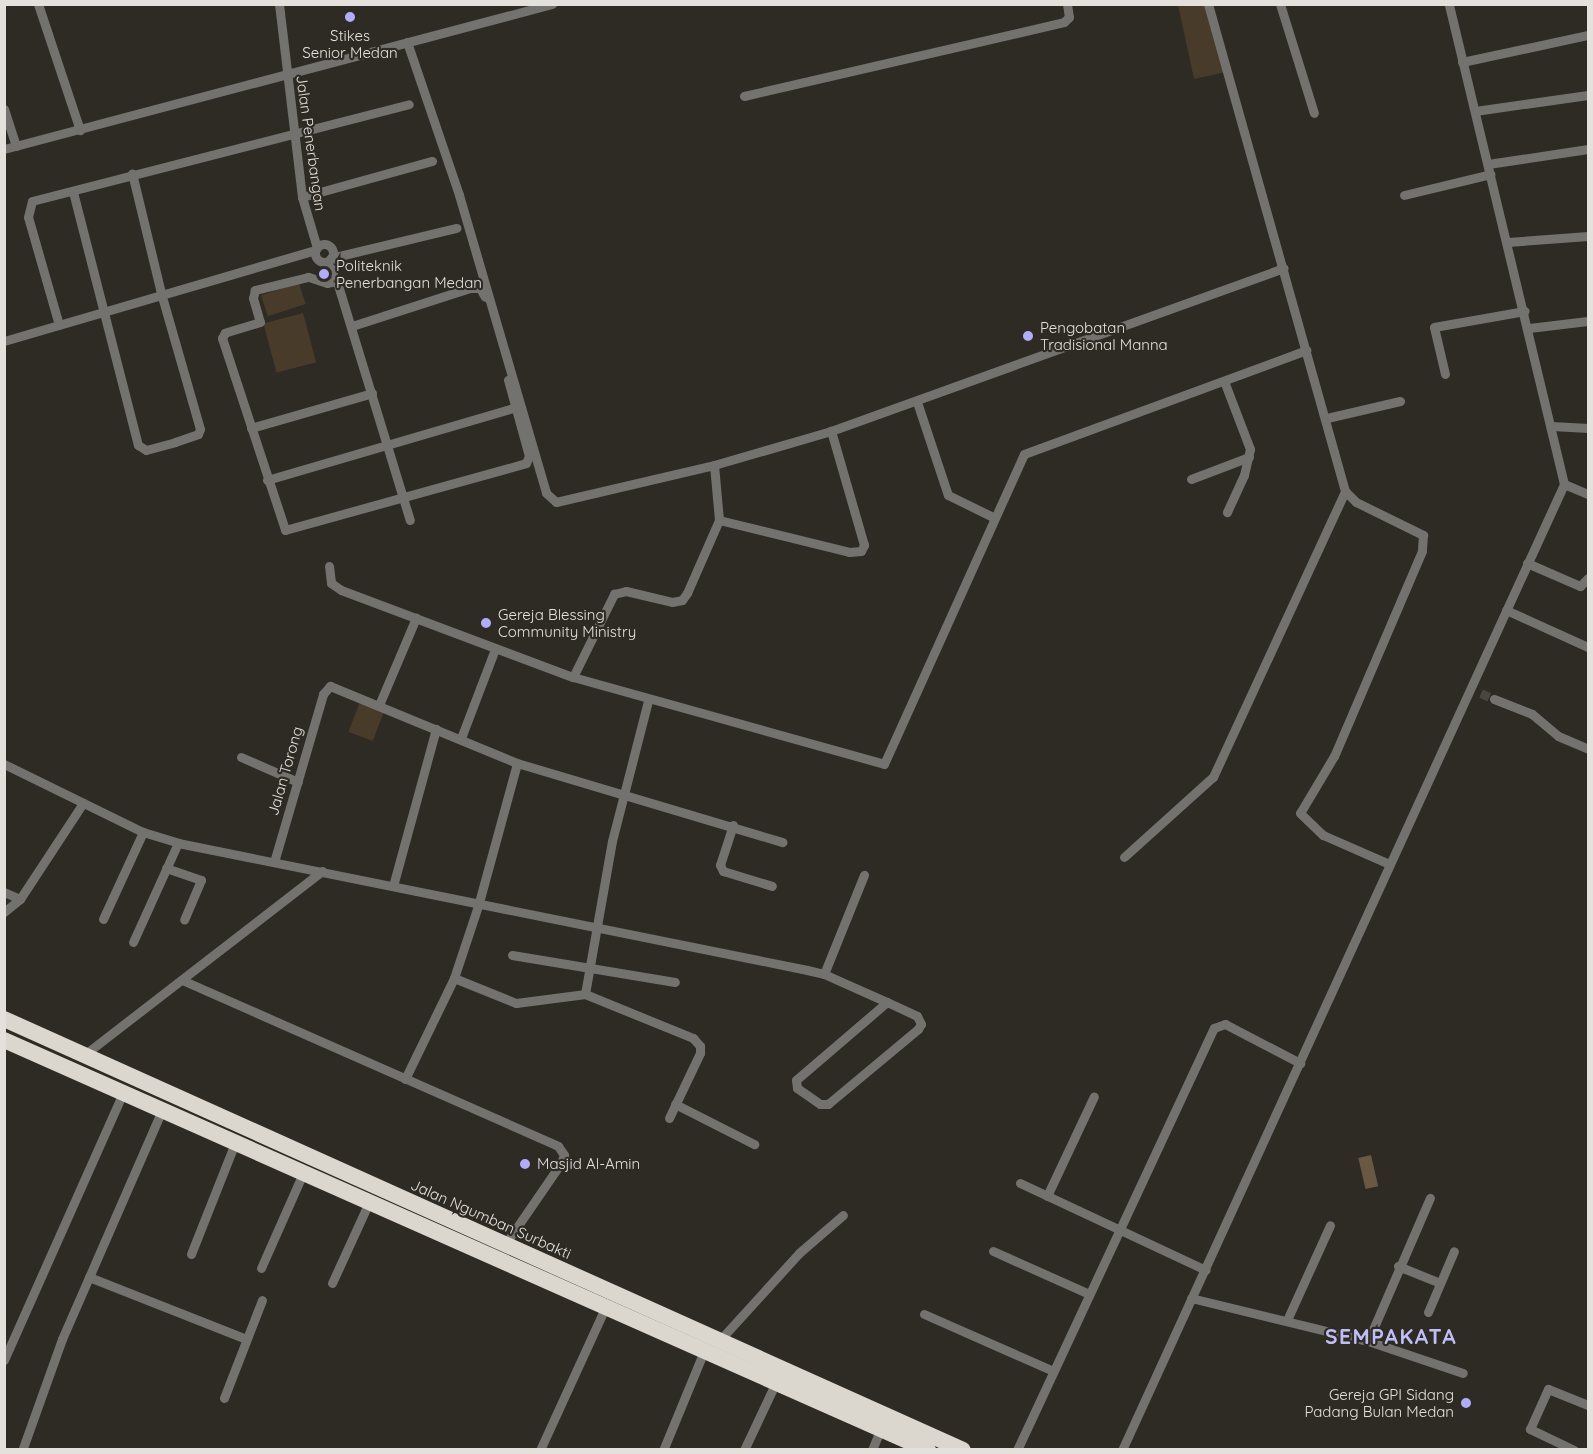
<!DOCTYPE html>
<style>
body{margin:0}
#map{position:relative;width:1593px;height:1454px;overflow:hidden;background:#2e2a24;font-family:Quicksand,sans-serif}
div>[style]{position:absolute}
.green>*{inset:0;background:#483b2a;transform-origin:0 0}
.water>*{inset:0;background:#6a5942;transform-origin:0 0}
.street-tunnel>*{height:9px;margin-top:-4.5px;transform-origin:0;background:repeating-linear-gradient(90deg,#494540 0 9px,transparent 0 13.5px)}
.street>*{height:9px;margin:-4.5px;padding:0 4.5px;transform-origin:4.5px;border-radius:4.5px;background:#74726f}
.street>.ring{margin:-4.5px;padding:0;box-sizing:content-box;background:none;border:9px solid #74726f;border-radius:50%}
.highway>*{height:16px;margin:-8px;padding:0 8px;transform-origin:8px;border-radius:8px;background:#dbd6ce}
.dots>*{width:16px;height:16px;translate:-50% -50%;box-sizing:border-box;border:3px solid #2e2a24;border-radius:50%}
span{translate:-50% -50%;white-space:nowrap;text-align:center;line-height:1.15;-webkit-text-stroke:4.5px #2e2a24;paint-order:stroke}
.poi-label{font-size:15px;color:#e4e1dd}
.left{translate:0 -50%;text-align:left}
.right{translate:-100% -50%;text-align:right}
.street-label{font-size:15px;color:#e4e1dd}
.district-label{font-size:21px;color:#c0bef7;font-weight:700;letter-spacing:1.5px}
.frame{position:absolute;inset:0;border:6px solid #e4e1dd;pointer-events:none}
</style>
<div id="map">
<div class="green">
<div style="clip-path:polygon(1178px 5px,1205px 5px,1226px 72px,1194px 79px)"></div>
<div style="left:299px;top:283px;width:22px;height:40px;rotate:72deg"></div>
<div style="left:303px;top:313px;width:51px;height:41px;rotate:75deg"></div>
<div style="left:361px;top:699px;width:26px;height:35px;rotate:21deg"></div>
</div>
<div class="water">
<div style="left:1371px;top:1155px;width:32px;height:13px;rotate:77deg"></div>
</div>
<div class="street-tunnel">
<div style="left:1481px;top:693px;width:14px;rotate:25deg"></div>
</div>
<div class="street">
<div style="left:38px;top:4px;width:133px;rotate:71.6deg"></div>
<div style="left:279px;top:4px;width:194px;rotate:83.2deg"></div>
<div style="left:302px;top:197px;width:53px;rotate:73.6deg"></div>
<div style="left:1208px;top:4px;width:506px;rotate:74.29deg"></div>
<div style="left:1345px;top:491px;width:16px;rotate:45deg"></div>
<div style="left:1356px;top:502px;width:75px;rotate:26.2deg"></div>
<div style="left:1423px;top:535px;width:16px;rotate:94deg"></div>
<div style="left:1422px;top:551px;width:223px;rotate:113.2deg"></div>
<div style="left:1334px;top:756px;width:66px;rotate:120.8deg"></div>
<div style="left:1300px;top:813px;width:32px;rotate:44deg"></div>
<div style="left:1323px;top:835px;width:72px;rotate:23.7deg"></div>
<div style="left:1280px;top:4px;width:114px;rotate:72.7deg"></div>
<div style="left:407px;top:42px;width:162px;rotate:71.2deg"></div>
<div style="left:459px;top:195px;width:310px;rotate:73.7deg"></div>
<div style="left:546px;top:493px;width:13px;rotate:42deg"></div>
<div style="left:556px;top:502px;width:162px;rotate:-13.2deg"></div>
<div style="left:714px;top:465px;width:122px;rotate:-16.2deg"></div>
<div style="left:831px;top:431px;width:481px;rotate:-19.8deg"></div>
<div style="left:1462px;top:62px;width:129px;rotate:-12.1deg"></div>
<div style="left:744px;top:96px;width:328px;rotate:-13deg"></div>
<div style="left:1064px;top:22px;width:7px;rotate:-45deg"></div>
<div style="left:1069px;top:17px;width:13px;rotate:-99deg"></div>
<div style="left:4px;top:109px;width:39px;rotate:72deg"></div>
<div style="left:1475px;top:111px;width:114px;rotate:-8.1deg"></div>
<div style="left:4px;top:149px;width:567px;rotate:-14.82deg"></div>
<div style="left:1488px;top:164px;width:101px;rotate:-8.5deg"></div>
<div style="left:73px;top:192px;width:261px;rotate:75.6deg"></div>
<div style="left:138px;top:445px;width:9px;rotate:32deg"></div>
<div style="left:146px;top:450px;width:30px;rotate:-15deg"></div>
<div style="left:175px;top:442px;width:24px;rotate:-19deg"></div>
<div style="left:198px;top:434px;width:5px;rotate:-68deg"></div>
<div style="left:200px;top:429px;width:141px;rotate:-106deg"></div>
<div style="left:161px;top:293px;width:123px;rotate:-103.6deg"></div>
<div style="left:1404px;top:195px;width:89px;rotate:-13.6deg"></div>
<div style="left:302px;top:197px;width:135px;rotate:-15.5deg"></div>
<div style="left:1508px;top:242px;width:80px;rotate:-4.3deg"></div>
<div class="ring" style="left:315px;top:244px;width:9px;height:9px"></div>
<div style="left:331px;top:258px;width:129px;rotate:-13.5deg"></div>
<div style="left:330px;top:259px;width:273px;rotate:73deg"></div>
<div style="left:338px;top:281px;width:11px;rotate:170deg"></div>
<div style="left:327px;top:283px;width:20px;rotate:-162deg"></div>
<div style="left:308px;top:277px;width:55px;rotate:166.2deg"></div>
<div style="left:255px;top:290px;width:8px;rotate:104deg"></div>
<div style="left:253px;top:298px;width:25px;rotate:74deg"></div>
<div style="left:260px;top:322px;width:37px;rotate:163deg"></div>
<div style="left:225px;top:333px;width:6px;rotate:121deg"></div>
<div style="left:222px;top:338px;width:202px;rotate:71.8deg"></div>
<div style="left:285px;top:530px;width:250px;rotate:-15.5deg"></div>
<div style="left:526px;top:463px;width:8px;rotate:-67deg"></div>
<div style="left:529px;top:456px;width:79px;rotate:-105.4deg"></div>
<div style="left:59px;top:325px;width:112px;rotate:-106deg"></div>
<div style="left:28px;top:217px;width:16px;rotate:-76deg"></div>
<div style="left:32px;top:201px;width:389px;rotate:-14.4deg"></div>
<div style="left:352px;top:326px;width:124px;rotate:-17.9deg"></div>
<div style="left:470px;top:288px;width:10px"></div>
<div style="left:480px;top:288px;width:10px;rotate:61deg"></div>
<div style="left:1529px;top:328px;width:59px;rotate:-6.8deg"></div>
<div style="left:4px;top:341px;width:324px;rotate:-16.3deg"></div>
<div style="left:1445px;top:374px;width:48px;rotate:-103.2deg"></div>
<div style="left:1434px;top:327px;width:92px;rotate:-10deg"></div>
<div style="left:1224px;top:381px;width:73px;rotate:69.1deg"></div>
<div style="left:1250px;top:449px;width:27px;rotate:103deg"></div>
<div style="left:1244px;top:475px;width:41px;rotate:114.7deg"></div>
<div style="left:917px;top:402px;width:98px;rotate:71.6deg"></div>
<div style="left:948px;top:495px;width:52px;rotate:26.1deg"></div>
<div style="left:1327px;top:418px;width:75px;rotate:-13.1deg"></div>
<div style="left:1552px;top:426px;width:36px;rotate:3deg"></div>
<div style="left:251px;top:428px;width:126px;rotate:-16.1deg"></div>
<div style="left:1191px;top:479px;width:62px;rotate:-20.8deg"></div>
<div style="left:267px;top:480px;width:259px;rotate:-16.3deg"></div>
<div style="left:1564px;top:484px;width:26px;rotate:23deg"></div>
<div style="left:719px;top:520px;width:134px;rotate:13.8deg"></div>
<div style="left:849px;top:552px;width:12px;rotate:-5deg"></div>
<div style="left:861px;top:551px;width:7px;rotate:-63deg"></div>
<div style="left:864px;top:545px;width:119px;rotate:-106.1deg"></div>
<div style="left:1527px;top:563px;width:58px;rotate:23.5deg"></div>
<div style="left:1580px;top:586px;width:11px;rotate:-45deg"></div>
<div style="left:329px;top:566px;width:17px;rotate:83deg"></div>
<div style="left:331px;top:583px;width:12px;rotate:35deg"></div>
<div style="left:341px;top:590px;width:248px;rotate:20.6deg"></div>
<div style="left:573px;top:677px;width:323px;rotate:15.6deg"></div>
<div style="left:884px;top:764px;width:340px;rotate:-65.7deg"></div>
<div style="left:1024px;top:454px;width:301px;rotate:-20.2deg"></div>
<div style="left:1506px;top:610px;width:90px;rotate:24.3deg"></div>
<div style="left:573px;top:677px;width:93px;rotate:-63.7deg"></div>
<div style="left:614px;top:594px;width:12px;rotate:-14deg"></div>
<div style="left:626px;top:591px;width:47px;rotate:13.4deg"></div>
<div style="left:672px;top:602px;width:10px;rotate:-11deg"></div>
<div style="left:682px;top:600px;width:9px;rotate:-54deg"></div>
<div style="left:687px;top:593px;width:80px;rotate:-66.3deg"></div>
<div style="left:719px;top:520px;width:55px;rotate:-95.2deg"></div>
<div style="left:1494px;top:699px;width:41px;rotate:21.5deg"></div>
<div style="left:1532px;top:714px;width:34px;rotate:40deg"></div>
<div style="left:1558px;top:736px;width:33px;rotate:23deg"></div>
<div style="left:379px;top:705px;width:95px;rotate:-67deg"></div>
<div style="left:461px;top:738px;width:95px;rotate:-69.1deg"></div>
<div style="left:241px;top:757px;width:62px;rotate:23.7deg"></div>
<div style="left:4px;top:764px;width:155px;rotate:26.1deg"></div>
<div style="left:143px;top:832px;width:37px;rotate:17deg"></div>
<div style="left:178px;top:843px;width:642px;rotate:11.41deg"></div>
<div style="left:807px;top:970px;width:17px;rotate:13deg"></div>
<div style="left:824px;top:974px;width:69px;rotate:24deg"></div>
<div style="left:887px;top:1002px;width:33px;rotate:25deg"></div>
<div style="left:917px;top:1016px;width:9px;rotate:63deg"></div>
<div style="left:921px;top:1024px;width:6px;rotate:121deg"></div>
<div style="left:918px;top:1029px;width:117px;rotate:140.2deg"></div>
<div style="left:828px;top:1104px;width:8px;rotate:180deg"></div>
<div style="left:820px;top:1104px;width:28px;rotate:-145deg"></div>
<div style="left:797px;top:1088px;width:8px;rotate:-97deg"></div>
<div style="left:796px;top:1080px;width:120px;rotate:-40.6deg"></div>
<div style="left:733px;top:825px;width:42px;rotate:108deg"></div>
<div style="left:720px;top:865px;width:7px;rotate:63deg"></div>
<div style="left:723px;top:871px;width:51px;rotate:17deg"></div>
<div style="left:1124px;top:857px;width:120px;rotate:-42deg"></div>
<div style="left:1213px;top:777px;width:315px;rotate:-65.2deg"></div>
<div style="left:274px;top:862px;width:175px;rotate:-73.7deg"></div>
<div style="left:323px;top:694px;width:11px;rotate:-49deg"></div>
<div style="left:330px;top:686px;width:202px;rotate:22.4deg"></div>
<div style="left:517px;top:763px;width:277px;rotate:16.6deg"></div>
<div style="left:166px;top:868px;width:37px;rotate:19deg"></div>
<div style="left:201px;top:880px;width:43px;rotate:113deg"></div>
<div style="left:393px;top:886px;width:163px;rotate:-74.7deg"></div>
<div style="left:4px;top:892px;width:17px;rotate:24deg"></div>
<div style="left:4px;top:912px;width:21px;rotate:-39deg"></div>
<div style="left:20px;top:899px;width:115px;rotate:-56.7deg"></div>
<div style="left:103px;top:919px;width:96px;rotate:-65.3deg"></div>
<div style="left:133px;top:942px;width:109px;rotate:-65.6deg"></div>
<div style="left:512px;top:955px;width:165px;rotate:9.4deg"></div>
<div style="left:824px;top:974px;width:107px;rotate:-68deg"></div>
<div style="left:454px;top:978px;width:67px;rotate:22deg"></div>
<div style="left:516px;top:1003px;width:70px;rotate:-7.4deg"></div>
<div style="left:585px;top:994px;width:117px;rotate:22.2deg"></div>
<div style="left:693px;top:1038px;width:11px;rotate:49deg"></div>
<div style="left:700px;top:1046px;width:7px;rotate:90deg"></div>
<div style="left:700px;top:1053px;width:72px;rotate:115.5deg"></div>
<div style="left:182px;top:980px;width:411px;rotate:23.8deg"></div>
<div style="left:558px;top:1146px;width:11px;rotate:56deg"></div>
<div style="left:564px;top:1155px;width:9px;rotate:111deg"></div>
<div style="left:561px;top:1163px;width:101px;rotate:124.5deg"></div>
<div style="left:585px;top:994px;width:155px;rotate:-80deg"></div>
<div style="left:612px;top:841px;width:145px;rotate:-75.6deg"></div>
<div style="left:84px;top:1055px;width:301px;rotate:-37.7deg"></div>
<div style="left:405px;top:1079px;width:112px;rotate:-64.1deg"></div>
<div style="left:454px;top:978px;width:76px;rotate:-71.6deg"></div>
<div style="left:478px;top:906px;width:148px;rotate:-74.7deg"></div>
<div style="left:675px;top:1104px;width:89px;rotate:26.9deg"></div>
<div style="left:1020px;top:1183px;width:205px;rotate:25.1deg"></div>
<div style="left:1047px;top:1196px;width:110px;rotate:-64.8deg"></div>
<div style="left:993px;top:1251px;width:105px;rotate:24.1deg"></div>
<div style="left:191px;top:1254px;width:119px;rotate:-68.4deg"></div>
<div style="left:1398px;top:1266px;width:45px;rotate:22deg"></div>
<div style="left:261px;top:1268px;width:104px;rotate:-66.1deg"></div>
<div style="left:89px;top:1277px;width:169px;rotate:21.5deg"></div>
<div style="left:332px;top:1283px;width:89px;rotate:-65.4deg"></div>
<div style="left:1191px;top:1298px;width:182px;rotate:13.7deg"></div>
<div style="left:1368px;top:1341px;width:100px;rotate:18.6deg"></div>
<div style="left:1428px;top:1312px;width:66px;rotate:-66.9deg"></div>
<div style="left:924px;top:1314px;width:141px;rotate:23.8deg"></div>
<div style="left:1287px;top:1320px;width:104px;rotate:-65.6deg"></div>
<div style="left:719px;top:1341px;width:119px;rotate:-47.7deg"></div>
<div style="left:799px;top:1253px;width:58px;rotate:-40.8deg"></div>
<div style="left:1368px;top:1341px;width:156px;rotate:-66.6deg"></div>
<div style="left:4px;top:1360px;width:292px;rotate:-66deg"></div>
<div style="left:224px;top:1398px;width:105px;rotate:-68.8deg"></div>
<div style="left:23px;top:1448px;width:116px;rotate:-70.3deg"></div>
<div style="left:62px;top:1339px;width:250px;rotate:-66.4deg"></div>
<div style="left:664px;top:1448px;width:105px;rotate:-67.6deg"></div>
<div style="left:540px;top:1450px;width:156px;rotate:-65.4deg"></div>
<div style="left:744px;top:1450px;width:75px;rotate:-64.8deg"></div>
<div style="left:872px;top:1450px;width:24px;rotate:-68deg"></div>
<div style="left:1017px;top:1450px;width:466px;rotate:-65deg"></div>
<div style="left:1214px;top:1028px;width:12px;rotate:-20deg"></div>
<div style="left:1225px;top:1024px;width:85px;rotate:27.5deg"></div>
<div style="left:1122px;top:1450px;width:1062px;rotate:-65.41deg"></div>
<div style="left:1564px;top:484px;width:494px;rotate:-103.5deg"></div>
<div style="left:1574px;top:1450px;width:49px;rotate:-154.5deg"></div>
<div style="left:1530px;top:1429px;width:44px;rotate:-65.8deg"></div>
<div style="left:1548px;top:1389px;width:43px;rotate:21.8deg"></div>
</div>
<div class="highway">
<div style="left:4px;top:1019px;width:1051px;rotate:24.2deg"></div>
<div style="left:4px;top:1040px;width:1011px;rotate:23.93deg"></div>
</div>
<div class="dots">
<div style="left:350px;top:17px;background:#b2adf9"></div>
<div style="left:324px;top:274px;background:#b2adf9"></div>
<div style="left:1028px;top:336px;background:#b2adf9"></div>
<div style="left:486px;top:623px;background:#b2adf9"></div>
<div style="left:525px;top:1164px;background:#b2adf9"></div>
<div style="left:1466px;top:1403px;background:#b2adf9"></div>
</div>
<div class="poi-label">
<span style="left:350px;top:44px">Stikes<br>Senior Medan</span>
<span class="left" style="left:336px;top:274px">Politeknik<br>Penerbangan Medan</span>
<span class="left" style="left:1040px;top:336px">Pengobatan<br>Tradisional Manna</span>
<span class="left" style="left:498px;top:623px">Gereja Blessing<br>Community Ministry</span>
<span class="left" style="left:537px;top:1164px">Masjid Al-Amin</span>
<span class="right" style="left:1454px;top:1403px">Gereja GPI Sidang<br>Padang Bulan Medan</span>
</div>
<div class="street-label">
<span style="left:311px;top:143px;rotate:82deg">Jalan Penerbangan</span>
<span style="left:285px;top:771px;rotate:-74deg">Jalan Torong</span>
<span style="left:491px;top:1219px;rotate:24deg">Jalan Ngumban Surbakti</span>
</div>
<div class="district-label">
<span style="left:1391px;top:1336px">SEMPAKATA</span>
</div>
<div class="frame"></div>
</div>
